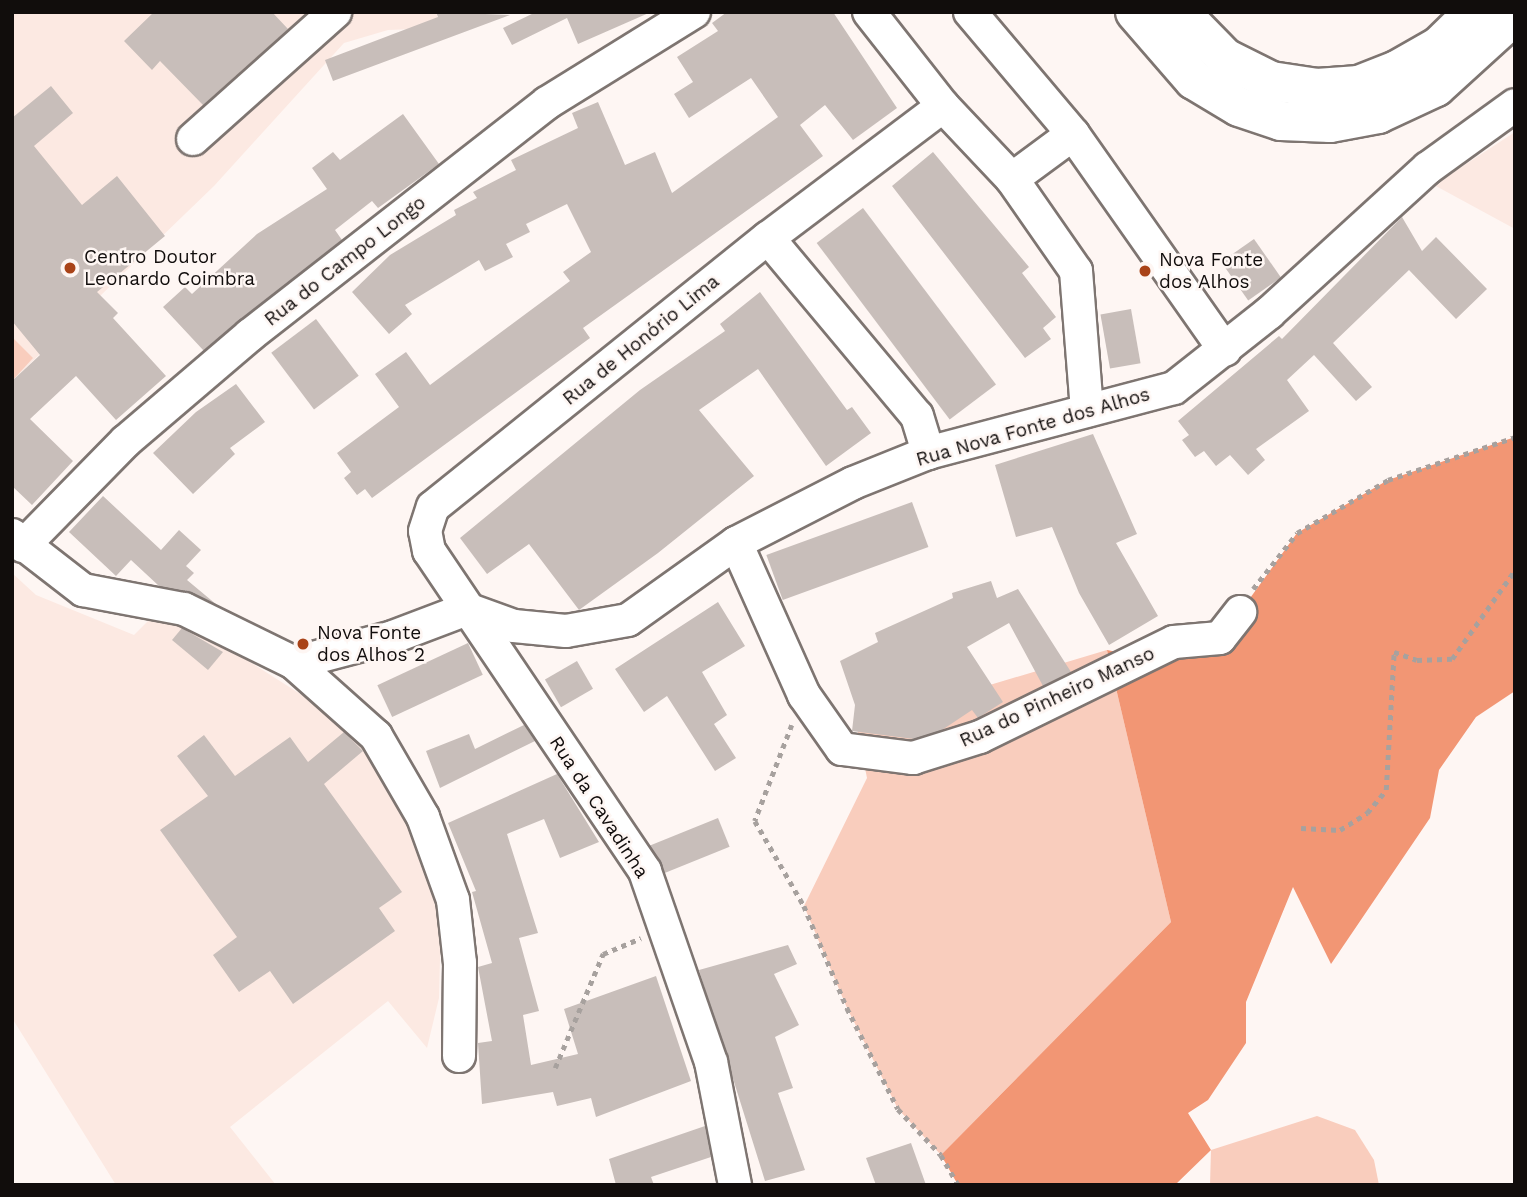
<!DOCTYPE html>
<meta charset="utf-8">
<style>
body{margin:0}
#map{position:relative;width:1527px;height:1197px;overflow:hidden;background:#fef6f3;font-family:"Work Sans",sans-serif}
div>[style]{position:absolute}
.built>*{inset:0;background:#fce9e2}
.green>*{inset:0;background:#f9cdbd}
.forest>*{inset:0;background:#f29674}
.building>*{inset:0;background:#c8beba;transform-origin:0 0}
.path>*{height:4.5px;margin-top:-2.25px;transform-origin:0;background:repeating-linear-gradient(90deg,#a7a19e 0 5px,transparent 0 10px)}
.roads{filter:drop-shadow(2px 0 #7e7571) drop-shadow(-2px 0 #7e7571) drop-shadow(0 2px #7e7571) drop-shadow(0 -2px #7e7571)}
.minor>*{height:32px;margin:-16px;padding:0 16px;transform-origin:16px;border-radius:16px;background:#fff}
.highway>*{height:38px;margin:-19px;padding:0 19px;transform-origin:19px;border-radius:19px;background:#fff}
.dots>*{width:19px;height:19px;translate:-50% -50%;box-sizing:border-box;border:4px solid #fef6f3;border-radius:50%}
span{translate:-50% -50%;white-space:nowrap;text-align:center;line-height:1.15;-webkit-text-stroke:5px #fef6f3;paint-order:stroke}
.poi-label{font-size:19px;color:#110d0c}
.left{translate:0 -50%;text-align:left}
.street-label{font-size:19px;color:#110d0c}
.frame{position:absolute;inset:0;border:14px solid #110d0c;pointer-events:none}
</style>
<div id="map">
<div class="built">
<div style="clip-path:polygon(12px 12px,436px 12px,441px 28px,388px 30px,344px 43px,214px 186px,12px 381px)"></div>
<div style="clip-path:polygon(1515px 132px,1515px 229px,1434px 185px)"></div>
<div style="clip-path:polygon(12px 573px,36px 595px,134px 635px,157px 612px,222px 644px,330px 713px,366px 751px,404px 810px,441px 921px,439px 998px,427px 1048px,388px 1001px,230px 1127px,276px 1185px,116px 1185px,12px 1018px)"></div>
</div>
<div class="green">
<div style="clip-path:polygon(12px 337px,33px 358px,12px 381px)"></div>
<div style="clip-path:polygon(1107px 650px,1171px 922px,941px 1155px,898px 1109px,847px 1008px,804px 906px,867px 778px,854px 713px,923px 705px)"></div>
<div style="clip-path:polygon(1317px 1116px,1355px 1130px,1374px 1160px,1379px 1185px,1210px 1185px,1211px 1150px)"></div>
</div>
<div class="forest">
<div style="clip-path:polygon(1515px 437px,1515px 691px,1476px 717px,1439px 770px,1430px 818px,1331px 964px,1293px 887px,1246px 1002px,1246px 1043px,1208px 1100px,1188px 1113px,1211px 1150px,1175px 1185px,958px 1185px,941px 1155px,1171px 922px,1107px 650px,1142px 657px,1240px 612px,1297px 533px,1388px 480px)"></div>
</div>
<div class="building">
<div style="clip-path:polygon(154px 12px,272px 12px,288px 29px,203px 105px,160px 61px,152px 70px,124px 41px)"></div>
<div style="clip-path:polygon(436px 12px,510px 15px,333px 81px,325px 60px,438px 17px)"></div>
<div style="clip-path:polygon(536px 12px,651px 12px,578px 44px,567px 18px,512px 45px,503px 28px)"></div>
<div style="clip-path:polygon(727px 12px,833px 12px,897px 108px,853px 140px,825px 105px,800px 125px,823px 156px,583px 328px,590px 338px,372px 498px,365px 489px,357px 495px,344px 478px,351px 472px,337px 453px,399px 407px,375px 374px,406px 352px,430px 385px,570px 281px,563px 272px,591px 252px,567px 204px,526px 224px,530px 232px,506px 244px,513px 257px,485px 271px,479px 260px,405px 305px,412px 314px,389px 334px,352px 292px,390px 255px,456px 215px,454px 210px,477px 198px,473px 192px,516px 170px,511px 160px,578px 128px,572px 113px,598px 102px,625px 165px,655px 152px,672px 193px,778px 117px,751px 78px,689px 118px,674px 94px,693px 82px,677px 57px,718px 31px,712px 23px)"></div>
<div style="clip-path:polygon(51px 86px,73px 113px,34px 146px,82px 205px,117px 176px,165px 236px,97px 292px,118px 313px,113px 318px,166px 376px,116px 420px,76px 376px,30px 419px,73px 461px,32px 505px,12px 486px,12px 381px,40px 355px,12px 321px,12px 118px)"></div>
<div style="clip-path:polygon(403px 114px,439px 164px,378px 208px,372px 201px,335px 230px,342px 240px,204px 351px,163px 307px,185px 287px,192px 294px,257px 234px,327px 189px,312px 168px,333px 152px,340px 160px)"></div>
<div style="clip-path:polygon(933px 152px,1029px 267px,1022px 273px,1056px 317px,1043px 328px,1051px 339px,1025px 358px,892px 186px)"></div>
<div style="left:863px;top:208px;width:221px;height:58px;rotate:53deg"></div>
<div style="clip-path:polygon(1402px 217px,1422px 251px,1436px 237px,1487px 289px,1456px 319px,1409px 270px,1333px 343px,1372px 387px,1356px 401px,1314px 355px,1287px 380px,1309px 411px,1256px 449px,1265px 460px,1248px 475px,1230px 455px,1216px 466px,1204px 451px,1195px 457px,1182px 440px,1189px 435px,1178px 421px,1279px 336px,1282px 339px)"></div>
<div style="left:1254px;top:239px;width:47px;height:40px;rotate:55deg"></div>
<div style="clip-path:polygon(760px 292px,847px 410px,852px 407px,871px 433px,826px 466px,758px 369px,699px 410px,754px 476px,658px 553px,579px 610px,529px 544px,487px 574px,460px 538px,640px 390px,725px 331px,720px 324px)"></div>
<div style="left:1131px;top:309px;width:55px;height:31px;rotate:80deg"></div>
<div style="left:316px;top:319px;width:71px;height:56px;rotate:53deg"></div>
<div style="clip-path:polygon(236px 384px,265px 422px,230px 448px,235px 454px,193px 494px,153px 453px,196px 412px)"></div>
<div style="clip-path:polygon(1093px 434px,1137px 534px,1116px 543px,1158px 616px,1109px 645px,1079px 593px,1052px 527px,1016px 537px,995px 465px)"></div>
<div style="clip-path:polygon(103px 496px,161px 550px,179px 530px,201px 550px,186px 566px,194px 573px,187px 580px,217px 605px,159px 586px,131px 560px,116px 576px,69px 532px)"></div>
<div style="left:912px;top:502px;width:48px;height:155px;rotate:70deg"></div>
<div style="clip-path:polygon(991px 581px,997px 598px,1018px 589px,1071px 672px,1043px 686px,1009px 623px,967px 647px,1003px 702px,978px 718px,972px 710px,942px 730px,914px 739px,852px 731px,855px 705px,840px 661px,878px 642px,875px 633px,953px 598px,952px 593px)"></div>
<div style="clip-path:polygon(718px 602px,745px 646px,702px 672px,727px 715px,714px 724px,736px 758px,715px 771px,667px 696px,644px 712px,615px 669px)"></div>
<div style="clip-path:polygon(182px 628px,223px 652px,208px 670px,172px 640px)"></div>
<div style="left:468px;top:643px;width:35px;height:100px;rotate:65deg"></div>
<div style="left:577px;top:661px;width:32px;height:37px;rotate:60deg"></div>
<div style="clip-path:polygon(524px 725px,535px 741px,440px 788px,426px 751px,469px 734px,475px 749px)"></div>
<div style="clip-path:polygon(344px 732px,363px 751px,324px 784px,402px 892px,379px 908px,395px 931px,293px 1004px,270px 971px,239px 992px,213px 955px,237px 937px,160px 830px,208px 796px,177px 756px,204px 735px,235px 776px,290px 737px,308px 762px)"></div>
<div style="clip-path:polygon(557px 774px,599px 842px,560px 858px,544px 819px,507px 834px,538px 933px,519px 938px,539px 1011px,523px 1015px,531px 1065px,578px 1054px,564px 1009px,656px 976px,691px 1081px,596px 1117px,591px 1098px,557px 1106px,553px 1092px,482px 1104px,478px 1043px,492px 1041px,478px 967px,492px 963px,472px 892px,476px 891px,448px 823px)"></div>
<div style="left:718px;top:818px;width:31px;height:74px;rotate:68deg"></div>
<div style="clip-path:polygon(788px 945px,797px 964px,774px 974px,799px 1025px,775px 1037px,793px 1088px,778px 1093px,805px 1170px,765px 1181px,699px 970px)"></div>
<div style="clip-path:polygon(705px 1126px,711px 1157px,651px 1177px,654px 1185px,616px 1185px,609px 1159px)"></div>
<div style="clip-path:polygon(911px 1143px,926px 1185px,876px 1185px,866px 1158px)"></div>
</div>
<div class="path">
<div style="left:1253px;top:589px;width:71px;rotate:-51.8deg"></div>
<div style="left:1297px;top:533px;width:105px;rotate:-30.2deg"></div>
<div style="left:1388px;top:480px;width:134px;rotate:-18.7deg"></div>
<div style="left:792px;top:725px;width:103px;rotate:111.1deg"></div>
<div style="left:755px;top:821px;width:98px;rotate:60deg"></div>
<div style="left:804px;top:906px;width:111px;rotate:67.1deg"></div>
<div style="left:847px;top:1008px;width:113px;rotate:63.2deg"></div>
<div style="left:898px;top:1109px;width:63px;rotate:46.9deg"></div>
<div style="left:941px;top:1155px;width:34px;rotate:60deg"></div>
<div style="left:1301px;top:828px;width:39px;rotate:3deg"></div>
<div style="left:1340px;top:830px;width:32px;rotate:-32deg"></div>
<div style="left:1367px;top:813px;width:30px;rotate:-50deg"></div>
<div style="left:1386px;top:790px;width:138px;rotate:-86.7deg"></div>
<div style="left:1394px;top:652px;width:24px;rotate:19deg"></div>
<div style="left:1417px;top:660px;width:35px;rotate:-2deg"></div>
<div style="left:1452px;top:659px;width:109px;rotate:-54.7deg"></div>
<div style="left:555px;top:1068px;width:124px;rotate:-67.2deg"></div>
<div style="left:603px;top:954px;width:41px;rotate:-22.8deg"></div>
</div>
<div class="roads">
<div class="minor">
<div style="left:869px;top:12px;width:120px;rotate:51.8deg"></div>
<div style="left:943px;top:106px;width:100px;rotate:46.6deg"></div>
<div style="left:970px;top:12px;width:160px;rotate:49.8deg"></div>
<div style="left:1073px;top:134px;width:264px;rotate:54.9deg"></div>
<div style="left:1073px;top:134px;width:76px;rotate:143.6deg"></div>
<div style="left:1012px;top:179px;width:112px;rotate:55.2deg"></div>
<div style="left:1076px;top:271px;width:140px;rotate:85.5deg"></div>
<div style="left:193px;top:139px;width:191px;rotate:-41.8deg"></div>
<div style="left:768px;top:238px;width:232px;rotate:50.1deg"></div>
<div style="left:917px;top:416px;width:39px;rotate:73deg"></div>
<div style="left:12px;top:535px;width:90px;rotate:37.8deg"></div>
<div style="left:83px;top:590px;width:103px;rotate:10.7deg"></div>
<div style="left:184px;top:609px;width:123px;rotate:26.1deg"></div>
<div style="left:294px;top:663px;width:110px;rotate:41.7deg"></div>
<div style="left:376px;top:736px;width:94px;rotate:59.9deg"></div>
<div style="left:423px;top:817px;width:88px;rotate:70.1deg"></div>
<div style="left:453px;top:900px;width:63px;rotate:83.7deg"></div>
<div style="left:460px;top:963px;width:93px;rotate:90.6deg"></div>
<div style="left:736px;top:543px;width:167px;rotate:65.9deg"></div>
<div style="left:804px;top:695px;width:66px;rotate:54.9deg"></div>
<div style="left:842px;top:749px;width:72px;rotate:7.2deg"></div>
<div style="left:913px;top:758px;width:70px;rotate:-17.4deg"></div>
<div style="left:980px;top:737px;width:216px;rotate:-26.1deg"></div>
<div style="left:1174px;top:642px;width:46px;rotate:-5deg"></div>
<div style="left:1220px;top:638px;width:33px;rotate:-52deg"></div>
<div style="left:23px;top:546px;width:147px;rotate:-45.6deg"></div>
<div style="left:126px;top:441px;width:163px;rotate:-40.5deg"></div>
<div style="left:250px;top:335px;width:377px;rotate:-38deg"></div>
<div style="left:547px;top:103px;width:173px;rotate:-31.8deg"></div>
<div style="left:294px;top:663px;width:102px;rotate:-14.7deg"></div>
<div style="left:393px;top:637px;width:79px;rotate:-20.7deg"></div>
<div style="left:467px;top:609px;width:50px;rotate:19.9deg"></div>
<div style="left:514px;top:626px;width:52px;rotate:5.5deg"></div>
<div style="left:566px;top:631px;width:63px;rotate:-10.1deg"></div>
<div style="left:628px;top:620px;width:133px;rotate:-35.5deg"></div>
<div style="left:736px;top:543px;width:131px;rotate:-27.1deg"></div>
<div style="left:853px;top:483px;width:81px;rotate:-21.8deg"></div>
<div style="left:928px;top:453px;width:254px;rotate:-14.8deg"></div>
<div style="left:1174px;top:388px;width:121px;rotate:-38.3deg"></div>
<div style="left:1269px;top:313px;width:215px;rotate:-42.4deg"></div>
<div style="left:1428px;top:168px;width:107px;rotate:-35.9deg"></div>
<div style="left:735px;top:1185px;width:125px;rotate:-101deg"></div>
<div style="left:711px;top:1062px;width:202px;rotate:-109.1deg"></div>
<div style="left:645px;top:871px;width:386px;rotate:-124deg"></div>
<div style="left:429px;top:551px;width:20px;rotate:-101deg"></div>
<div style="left:425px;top:531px;width:25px;rotate:-72deg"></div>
<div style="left:433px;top:507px;width:430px;rotate:-38.8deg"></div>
<div style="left:768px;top:238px;width:219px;rotate:-37deg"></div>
</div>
<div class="highway">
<div style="left:1135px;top:12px;width:90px;rotate:49.1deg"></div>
<div style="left:1194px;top:80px;width:52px;rotate:31deg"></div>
<div style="left:1239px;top:107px;width:44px;rotate:18.4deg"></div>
<div style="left:1281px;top:121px;width:49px;rotate:2.3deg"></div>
<div style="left:1330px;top:123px;width:49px;rotate:-10.6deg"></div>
<div style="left:1378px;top:114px;width:64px;rotate:-25deg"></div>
<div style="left:1436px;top:87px;width:107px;rotate:-42.3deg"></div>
<div style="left:1180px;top:12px;width:64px;rotate:45.6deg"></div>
<div style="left:1225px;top:58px;width:51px;rotate:26.6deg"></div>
<div style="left:1271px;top:81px;width:47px;rotate:8.7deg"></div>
<div style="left:1317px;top:88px;width:42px;rotate:-4.1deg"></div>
<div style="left:1359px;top:85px;width:41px;rotate:-21.5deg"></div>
<div style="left:1397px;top:70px;width:48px;rotate:-29.7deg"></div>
<div style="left:1439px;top:46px;width:49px;rotate:-44.2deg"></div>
</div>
</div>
<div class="dots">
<div style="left:70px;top:268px;background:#a94318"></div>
<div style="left:1145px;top:271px;background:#a94318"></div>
<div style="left:303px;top:644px;background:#a94318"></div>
</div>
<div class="poi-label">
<span class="left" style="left:84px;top:268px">Centro Doutor<br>Leonardo Coimbra</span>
<span class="left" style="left:1159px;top:271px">Nova Fonte<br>dos Alhos</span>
<span class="left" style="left:317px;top:644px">Nova Fonte<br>dos Alhos 2</span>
</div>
<div class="street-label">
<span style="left:345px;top:261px;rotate:-38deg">Rua do Campo Longo</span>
<span style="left:641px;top:340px;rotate:-39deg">Rua de Honório Lima</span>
<span style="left:1033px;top:427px;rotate:-16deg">Rua Nova Fonte dos Alhos</span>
<span style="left:1057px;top:697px;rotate:-25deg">Rua do Pinheiro Manso</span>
<span style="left:599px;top:807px;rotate:57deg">Rua da Cavadinha</span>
</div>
<div class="frame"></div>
</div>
